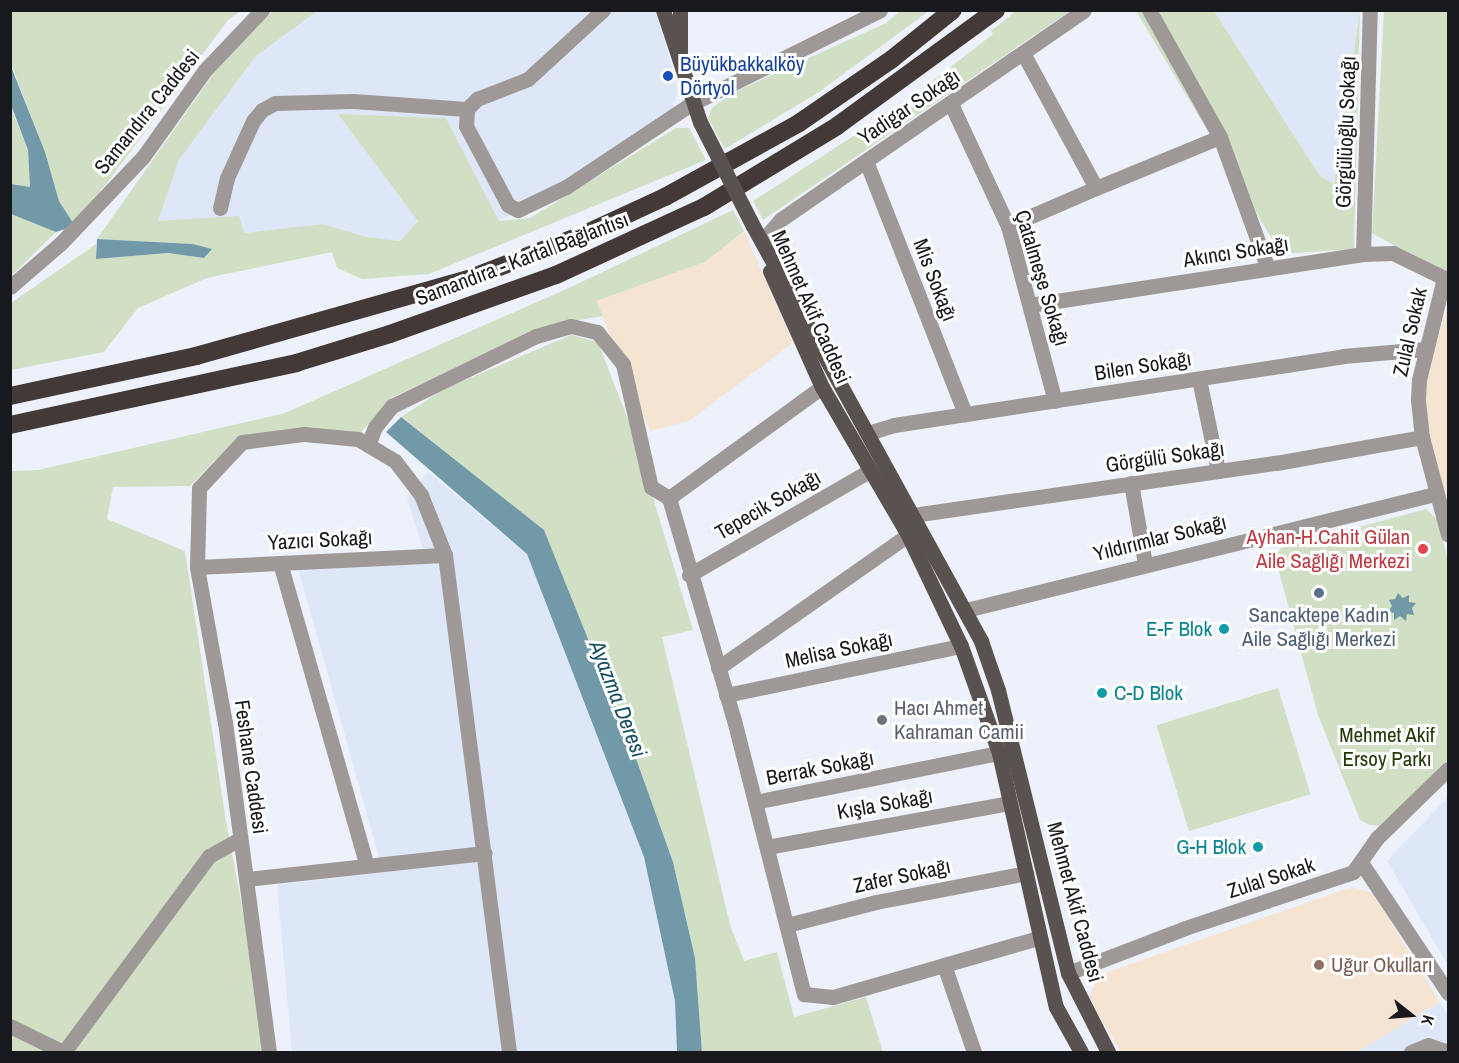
<!DOCTYPE html>
<meta charset="utf-8">
<style>
body{margin:0}
#map{position:relative;width:1459px;height:1063px;overflow:hidden;background:#ecf1fb;font-family:"Archivo Narrow",sans-serif}
div>[style]{position:absolute}
.commercial>*{inset:0;background:#f6e4d3}
.built>*{inset:0;background:#dee7f8}
.education>*{inset:0;background:#f5e4d2}
.green>*{inset:0;background:#d1e0c4;transform-origin:0 0}
.water>*{inset:0;background:#7299a7}
.minor>*{height:15px;margin:-7.5px;padding:0 7.5px;transform-origin:7.5px;border-radius:7.5px;background:#9e9997}
.major>*{height:15px;margin:-7.5px;padding:0 7.5px;transform-origin:7.5px;border-radius:7.5px;background:#5a524f}
.highway>*{height:18px;margin:-9px;padding:0 9px;transform-origin:9px;border-radius:9px;background:#433936}
.major-bridge>*{height:15px;margin:-7.5px;padding:0 7.5px;transform-origin:7.5px;border-radius:7.5px;background:#5a524f}
.dots>*{width:16px;height:16px;translate:-50% -50%;box-sizing:border-box;border:3px solid #fff;border-radius:50%}
span{translate:-50% -50%;white-space:nowrap;text-align:center;line-height:1.15;-webkit-text-stroke:6px #fff;paint-order:stroke}
.transit-label{font-size:21px;color:#164399}
.left{translate:0 -50%;text-align:left}
.street-label{font-size:21px;color:#17191c}
.health-label{font-size:21px;color:#be3a42}
.right{translate:-100% -50%;text-align:right}
.service-label{font-size:21px;color:#4e5e75}
.culture-label{font-size:21px;color:#0d838f}
.worship-label{font-size:21px;color:#5b616d}
.park-label{font-size:21px;color:#243907}
.education-label{font-size:21px;color:#785e54}
.water-label{font-size:22px;color:#174e5f;font-style:italic}
.frame{position:absolute;inset:0;border:12px solid #17191c;pointer-events:none}
.north{position:absolute;left:1381px;top:985px;width:60px;height:60px;-webkit-text-stroke:4px #fff;paint-order:stroke;rotate:107deg;font-size:16px;font-weight:700;line-height:24px;text-align:center;color:#17191c}
.north::after{content:'';display:block;margin:auto;width:21px;height:27px;background:#17191c;clip-path:polygon(50% 0,100% 100%,50% 72%,0 100%)}
</style>
<div id="map">
<div class="commercial">
<div style="clip-path:polygon(744px 231px,793px 343px,689px 421px,650px 431px,596px 301px,705px 262px)"></div>
<div style="clip-path:polygon(1448px 305px,1448px 501px,1434px 457px,1425px 408px,1427px 373px)"></div>
</div>
<div class="built">
<div style="clip-path:polygon(317px 11px,656px 11px,678px 91px,670px 115px,571px 186px,499px 221px,446px 118px,338px 114px,418px 221px,400px 241px,367px 237px,323px 224px,244px 233px,158px 221px,179px 160px,255px 57px)"></div>
<div style="clip-path:polygon(1214px 11px,1360px 11px,1334px 184px,1320px 176px)"></div>
<div style="clip-path:polygon(428px 472px,527px 554px,644px 857px,675px 1001px,677px 1052px,292px 1052px,277px 885px,383px 872px,297px 564px,425px 556px,407px 498px)"></div>
<div style="clip-path:polygon(1448px 797px,1448px 965px,1387px 861px)"></div>
<div style="clip-path:polygon(1440px 1002px,1448px 1015px,1448px 1052px,1357px 1052px)"></div>
</div>
<div class="education">
<div style="clip-path:polygon(1352px 887px,1373px 893px,1440px 1002px,1357px 1052px,1121px 1052px,1095px 1009px,1090px 995px,1099px 975px)"></div>
</div>
<div class="green">
<div style="clip-path:polygon(11px 11px,241px 11px,228px 20px,75px 226px,59px 201px,45px 152px,11px 64px)"></div>
<div style="clip-path:polygon(273px 11px,317px 11px,255px 57px,179px 160px,158px 221px,239px 216px,244px 233px,323px 224px,367px 237px,400px 241px,418px 221px,338px 114px,446px 118px,499px 221px,530px 218px,676px 128px,689px 128px,706px 160px,429px 274px,362px 279px,337px 268px,332px 252px,207px 278px,138px 308px,104px 352px,11px 370px,11px 303px,96px 244px,97px 259px,168px 253px,204px 258px,211px 249px,193px 244px,97px 239px,233px 46px)"></div>
<div style="clip-path:polygon(900px 11px,929px 11px,819px 92px,725px 149px,708px 118px,712px 108px,732px 93px,886px 23px)"></div>
<div style="clip-path:polygon(1016px 11px,1070px 11px,763px 220px,753px 201px,906px 102px,993px 34px,991px 31px)"></div>
<div style="clip-path:polygon(1136px 11px,1214px 11px,1320px 176px,1334px 184px,1360px 11px,1354px 249px,1281px 254px)"></div>
<div style="clip-path:polygon(1384px 11px,1448px 11px,1448px 276px,1372px 233px)"></div>
<div style="clip-path:polygon(10px 105px,28px 150px,30px 187px,11px 184px)"></div>
<div style="clip-path:polygon(733px 210px,744px 231px,705px 262px,596px 301px,603px 316px,546px 326px,393px 397px,359px 434px,237px 438px,190px 486px,113px 487px,107px 519px,185px 551px,225px 815px,269px 1052px,11px 1052px,10px 471px,38px 470px,285px 413px,571px 287px)"></div>
<div style="clip-path:polygon(11px 214px,56px 232px,11px 276px)"></div>
<div style="clip-path:polygon(571px 335px,598px 342px,635px 438px,693px 630px,662px 637px,730px 925px,744px 961px,777px 952px,794px 1017px,866px 997px,883px 1052px,702px 1052px,695px 958px,673px 862px,634px 753px,544px 531px,401px 417px,444px 389px)"></div>
<div style="clip-path:polygon(1426px 509px,1437px 519px,1448px 560px,1448px 759px,1381px 826px,1369px 825px,1360px 820px,1318px 715px,1275px 557px,1281px 548px)"></div>
<div style="left:1278px;top:688px;width:111px;height:127px;rotate:73deg"></div>
</div>
<div class="water">
<div style="clip-path:polygon(10px 64px,45px 152px,59px 201px,75px 226px,56px 232px,11px 214px,11px 184px,30px 187px,28px 150px,11px 105px)"></div>
<div style="clip-path:polygon(97px 239px,193px 244px,212px 249px,204px 258px,168px 253px,96px 259px)"></div>
<div style="clip-path:polygon(401px 417px,544px 530px,634px 753px,673px 862px,695px 958px,702px 1052px,677px 1052px,675px 1001px,644px 857px,527px 554px,386px 432px)"></div>
<div style="clip-path:polygon(1398px 593px,1403px 598px,1409px 595px,1409px 602px,1416px 603px,1412px 608px,1414px 615px,1407px 614px,1406px 621px,1400px 616px,1394px 620px,1394px 613px,1388px 612px,1392px 606px,1389px 600px,1395px 599px)"></div>
</div>
<div class="minor">
<div style="left:603px;top:10px;width:102px;rotate:137.4deg"></div>
<div style="left:528px;top:79px;width:55px;rotate:158.6deg"></div>
<div style="left:477px;top:99px;width:14px;rotate:135deg"></div>
<div style="left:467px;top:109px;width:17px;rotate:93deg"></div>
<div style="left:466px;top:126px;width:89px;rotate:62deg"></div>
<div style="left:508px;top:205px;width:11px;rotate:27deg"></div>
<div style="left:518px;top:210px;width:53px;rotate:-25.6deg"></div>
<div style="left:566px;top:187px;width:150px;rotate:-33.6deg"></div>
<div style="left:691px;top:104px;width:211px;rotate:-26.4deg"></div>
<div style="left:951px;top:104px;width:135px;rotate:65deg"></div>
<div style="left:1008px;top:226px;width:181px;rotate:75deg"></div>
<div style="left:1220px;top:137px;width:140px;rotate:70deg"></div>
<div style="left:866px;top:161px;width:272px;rotate:68.6deg"></div>
<div style="left:1096px;top:188px;width:134px;rotate:-22.4deg"></div>
<div style="left:1220px;top:137px;width:145px;rotate:-119.2deg"></div>
<div style="left:220px;top:208px;width:31px;rotate:-77deg"></div>
<div style="left:227px;top:178px;width:63px;rotate:-65.5deg"></div>
<div style="left:253px;top:121px;width:14px;rotate:-51deg"></div>
<div style="left:262px;top:110px;width:15px;rotate:-28deg"></div>
<div style="left:275px;top:103px;width:78px;rotate:-1.5deg"></div>
<div style="left:353px;top:101px;width:114px;rotate:4deg"></div>
<div style="left:1008px;top:226px;width:96px;rotate:-23.4deg"></div>
<div style="left:1096px;top:188px;width:151px;rotate:-118.4deg"></div>
<div style="left:762px;top:241px;width:28px;rotate:-49deg"></div>
<div style="left:780px;top:220px;width:369px;rotate:-34.6deg"></div>
<div style="left:1363px;top:254px;width:244px;rotate:-88.4deg"></div>
<div style="left:10px;top:287px;width:67px;rotate:-40.8deg"></div>
<div style="left:61px;top:243px;width:119px;rotate:-46.4deg"></div>
<div style="left:143px;top:157px;width:107px;rotate:-54.5deg"></div>
<div style="left:205px;top:70px;width:83px;rotate:-46.5deg"></div>
<div style="left:1030px;top:305px;width:337px;rotate:-8.7deg"></div>
<div style="left:1363px;top:254px;width:30px;rotate:-2deg"></div>
<div style="left:1393px;top:253px;width:57px;rotate:26.1deg"></div>
<div style="left:1444px;top:278px;width:105px;rotate:103.8deg"></div>
<div style="left:1419px;top:380px;width:20px;rotate:93deg"></div>
<div style="left:1418px;top:400px;width:37px;rotate:84deg"></div>
<div style="left:1422px;top:437px;width:101px;rotate:75.1deg"></div>
<div style="left:1199px;top:379px;width:94px;rotate:78.3deg"></div>
<div style="left:868px;top:433px;width:27px;rotate:-17deg"></div>
<div style="left:894px;top:425px;width:454px;rotate:-8.7deg"></div>
<div style="left:1343px;top:356px;width:83px;rotate:-4.8deg"></div>
<div style="left:368px;top:445px;width:19px;rotate:-69deg"></div>
<div style="left:375px;top:427px;width:27px;rotate:-51deg"></div>
<div style="left:392px;top:406px;width:160px;rotate:-25.9deg"></div>
<div style="left:536px;top:336px;width:36px;rotate:-16deg"></div>
<div style="left:571px;top:326px;width:27px;rotate:13deg"></div>
<div style="left:597px;top:332px;width:41px;rotate:50.9deg"></div>
<div style="left:623px;top:364px;width:126px;rotate:77.2deg"></div>
<div style="left:651px;top:487px;width:21px;rotate:31deg"></div>
<div style="left:669px;top:498px;width:231px;rotate:73.7deg"></div>
<div style="left:734px;top:720px;width:283px;rotate:75.7deg"></div>
<div style="left:804px;top:994px;width:29px;rotate:6deg"></div>
<div style="left:833px;top:997px;width:116px;rotate:-16.1deg"></div>
<div style="left:944px;top:965px;width:92px;rotate:71deg"></div>
<div style="left:1131px;top:483px;width:82px;rotate:80.2deg"></div>
<div style="left:669px;top:498px;width:189px;rotate:-36deg"></div>
<div style="left:913px;top:515px;width:367px;rotate:-8.2deg"></div>
<div style="left:1276px;top:463px;width:148px;rotate:-10.1deg"></div>
<div style="left:280px;top:563px;width:312px;rotate:74deg"></div>
<div style="left:197px;top:567px;width:248px;rotate:-2.8deg"></div>
<div style="left:689px;top:575px;width:208px;rotate:-30deg"></div>
<div style="left:966px;top:610px;width:484px;rotate:-13.9deg"></div>
<div style="left:718px;top:668px;width:232px;rotate:-35deg"></div>
<div style="left:726px;top:695px;width:240px;rotate:-11.8deg"></div>
<div style="left:755px;top:802px;width:249px;rotate:-11.4deg"></div>
<div style="left:767px;top:847px;width:247px;rotate:-10.3deg"></div>
<div style="left:1362px;top:864px;width:155px;rotate:56.3deg"></div>
<div style="left:246px;top:879px;width:240px;rotate:-6.2deg"></div>
<div style="left:787px;top:925px;width:92px;rotate:-14.5deg"></div>
<div style="left:876px;top:902px;width:153px;rotate:-10.9deg"></div>
<div style="left:944px;top:965px;width:98px;rotate:-16deg"></div>
<div style="left:1068px;top:973px;width:125px;rotate:-21deg"></div>
<div style="left:1185px;top:928px;width:177px;rotate:-18.4deg"></div>
<div style="left:1353px;top:872px;width:42px;rotate:-54.8deg"></div>
<div style="left:1377px;top:838px;width:99px;rotate:-44.2deg"></div>
<div style="left:10px;top:1026px;width:59px;rotate:26.1deg"></div>
<div style="left:64px;top:1052px;width:244px;rotate:-53.5deg"></div>
<div style="left:209px;top:856px;width:35px;rotate:-29deg"></div>
<div style="left:269px;top:1052px;width:332px;rotate:-97.6deg"></div>
<div style="left:225px;top:723px;width:158px;rotate:-100.2deg"></div>
<div style="left:197px;top:567px;width:79px;rotate:-88.5deg"></div>
<div style="left:199px;top:488px;width:63px;rotate:-46.9deg"></div>
<div style="left:242px;top:442px;width:63px;rotate:-7.4deg"></div>
<div style="left:304px;top:434px;width:54px;rotate:5.3deg"></div>
<div style="left:358px;top:439px;width:43px;rotate:30.7deg"></div>
<div style="left:395px;top:461px;width:43px;rotate:52.6deg"></div>
<div style="left:421px;top:495px;width:65px;rotate:68.2deg"></div>
<div style="left:445px;top:555px;width:501px;rotate:82.66deg"></div>
<div style="left:1411px;top:1052px;width:18px;rotate:-22deg"></div>
<div style="left:1428px;top:1045px;width:21px;rotate:19deg"></div>
</div>
<div class="major">
<div style="left:663px;top:10px;width:118px;rotate:71.7deg"></div>
<div style="left:680px;top:10px;width:42px;rotate:90deg"></div>
<div style="left:753px;top:226px;width:474px;rotate:61.2deg"></div>
<div style="left:981px;top:641px;width:52px;rotate:70.9deg"></div>
<div style="left:998px;top:690px;width:292px;rotate:76.1deg"></div>
<div style="left:1068px;top:973px;width:89px;rotate:63.1deg"></div>
<div style="left:770px;top:271px;width:127px;rotate:65.9deg"></div>
<div style="left:822px;top:387px;width:171px;rotate:59.8deg"></div>
<div style="left:908px;top:535px;width:123px;rotate:64.5deg"></div>
<div style="left:961px;top:646px;width:114px;rotate:70.4deg"></div>
<div style="left:999px;top:753px;width:260px;rotate:77.4deg"></div>
<div style="left:1056px;top:1007px;width:51px;rotate:60.9deg"></div>
</div>
<div class="highway">
<div style="left:10px;top:396px;width:190px;rotate:-12.1deg"></div>
<div style="left:196px;top:356px;width:286px;rotate:-15.8deg"></div>
<div style="left:471px;top:278px;width:124px;rotate:-21.2deg"></div>
<div style="left:587px;top:233px;width:86px;rotate:-24.8deg"></div>
<div style="left:665px;top:197px;width:153px;rotate:-28.9deg"></div>
<div style="left:799px;top:123px;width:113px;rotate:-34.5deg"></div>
<div style="left:892px;top:59px;width:78px;rotate:-38.8deg"></div>
<div style="left:10px;top:425px;width:293px;rotate:-12.2deg"></div>
<div style="left:296px;top:363px;width:98px;rotate:-17.1deg"></div>
<div style="left:390px;top:334px;width:176px;rotate:-19.6deg"></div>
<div style="left:556px;top:275px;width:163px;rotate:-24.7deg"></div>
<div style="left:704px;top:207px;width:156px;rotate:-31.3deg"></div>
<div style="left:837px;top:126px;width:197px;rotate:-36.1deg"></div>
</div>
<div class="major-bridge">
<div style="left:700px;top:122px;width:117px;rotate:63deg"></div>
</div>
<div class="dots">
<div style="left:668px;top:76px;background:#1a4fb4"></div>
<div style="left:1423px;top:549px;background:#e0444e"></div>
<div style="left:1319px;top:593px;background:#5c6f8a"></div>
<div style="left:1224px;top:629px;background:#0f9aa8"></div>
<div style="left:1102px;top:693px;background:#0f9aa8"></div>
<div style="left:882px;top:720px;background:#6b7280"></div>
<div style="left:1258px;top:847px;background:#0f9aa8"></div>
<div style="left:1319px;top:965px;background:#8d6e63"></div>
</div>
<div class="transit-label">
<span class="left" style="left:680px;top:76px">Büyükbakkalköy<br>Dörtyol</span>
</div>
<div class="street-label">
<span style="left:909px;top:107px;rotate:-34deg">Yadigar Sokağı</span>
<span style="left:147px;top:112px;rotate:-51deg">Samandıra Caddesi</span>
<span style="left:1346px;top:132px;rotate:-88deg">Görgülüoğlu Sokağı</span>
<span style="left:1236px;top:252px;rotate:-9deg">Akıncı Sokağı</span>
<span style="left:522px;top:259px;rotate:-21deg">Samandıra - Kartal Bağlantısı</span>
<span style="left:1042px;top:278px;rotate:73deg">Çatalmeşe Sokağı</span>
<span style="left:935px;top:280px;rotate:69deg">Mis Sokağı</span>
<span style="left:811px;top:307px;rotate:66deg">Mehmet Akif Caddesi</span>
<span style="left:1410px;top:332px;rotate:-77deg">Zulal Sokak</span>
<span style="left:1143px;top:366px;rotate:-9deg">Bilen Sokağı</span>
<span style="left:1165px;top:457px;rotate:-8deg">Görgülü Sokağı</span>
<span style="left:768px;top:505px;rotate:-30deg">Tepecik Sokağı</span>
<span style="left:1160px;top:538px;rotate:-14deg">Yıldırımlar Sokağı</span>
<span style="left:320px;top:540px;rotate:-3deg">Yazıcı Sokağı</span>
<span style="left:839px;top:650px;rotate:-12deg">Melisa Sokağı</span>
<span style="left:251px;top:767px;rotate:82deg">Feshane Caddesi</span>
<span style="left:820px;top:768px;rotate:-11deg">Berrak Sokağı</span>
<span style="left:885px;top:804px;rotate:-10deg">Kışla Sokağı</span>
<span style="left:902px;top:876px;rotate:-12deg">Zafer Sokağı</span>
<span style="left:1271px;top:878px;rotate:-18deg">Zulal Sokak</span>
<span style="left:1075px;top:902px;rotate:75deg">Mehmet Akif Caddesi</span>
</div>
<div class="health-label">
<span class="right" style="left:1410px;top:549px">Ayhan-H.Cahit Gülan<br>Aile Sağlığı Merkezi</span>
</div>
<div class="service-label">
<span style="left:1319px;top:627px">Sancaktepe Kadın<br>Aile Sağlığı Merkezi</span>
</div>
<div class="culture-label">
<span class="right" style="left:1212px;top:629px">E-F Blok</span>
<span class="left" style="left:1114px;top:693px">C-D Blok</span>
<span class="right" style="left:1246px;top:847px">G-H Blok</span>
</div>
<div class="worship-label">
<span class="left" style="left:894px;top:720px">Hacı Ahmet<br>Kahraman Camii</span>
</div>
<div class="park-label">
<span style="left:1387px;top:747px">Mehmet Akif<br>Ersoy Parkı</span>
</div>
<div class="education-label">
<span class="left" style="left:1331px;top:965px">Uğur Okulları</span>
</div>
<div class="water-label">
<span style="left:618px;top:699px;rotate:69deg">Ayazma Deresi</span>
</div>
<div class="frame"></div>
<div class="north">K</div>
</div>
